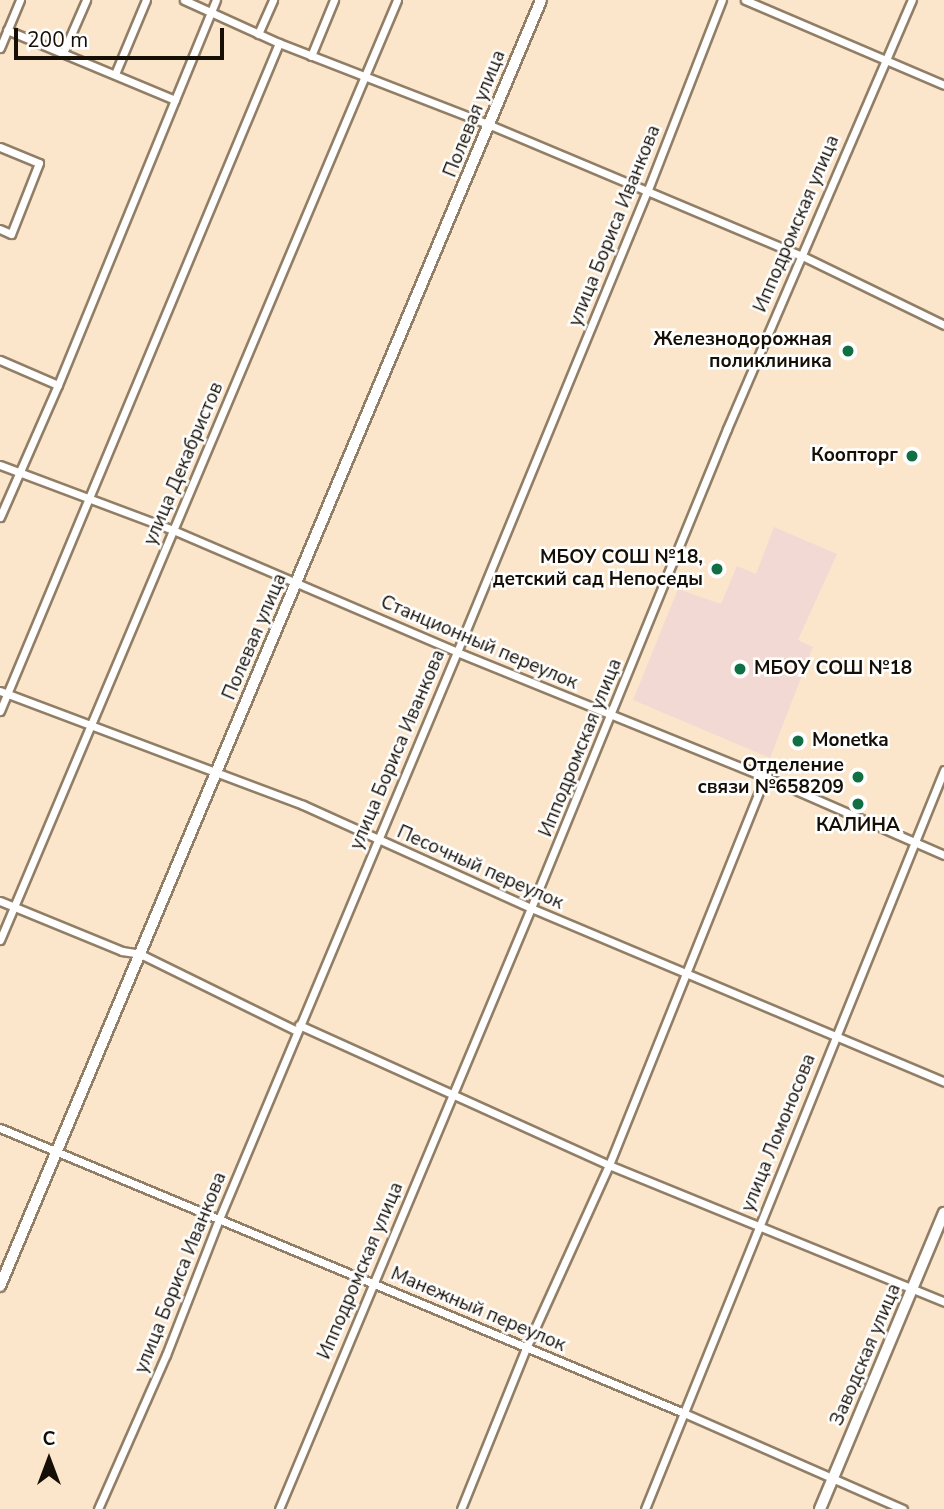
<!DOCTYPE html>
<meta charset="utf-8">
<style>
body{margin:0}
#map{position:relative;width:944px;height:1509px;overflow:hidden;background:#fbe6cb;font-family:"Nunito Sans",sans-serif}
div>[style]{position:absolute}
.education>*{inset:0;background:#f3d9d3}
.roads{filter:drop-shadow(2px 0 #917e66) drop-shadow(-2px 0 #917e66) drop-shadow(0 2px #917e66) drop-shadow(0 -2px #917e66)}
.minor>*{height:7px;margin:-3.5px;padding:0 3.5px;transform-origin:3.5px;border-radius:3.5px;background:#fff}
.tertiary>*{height:10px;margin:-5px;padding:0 5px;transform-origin:5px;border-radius:5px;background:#fff}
.secondary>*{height:10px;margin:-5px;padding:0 5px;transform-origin:5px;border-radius:5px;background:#fff}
.dots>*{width:19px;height:19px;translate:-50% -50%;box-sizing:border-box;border:4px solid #fff;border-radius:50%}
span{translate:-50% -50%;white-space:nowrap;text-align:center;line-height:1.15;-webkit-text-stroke:5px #fff;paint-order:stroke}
.street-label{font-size:19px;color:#150f06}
.poi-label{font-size:19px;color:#150f06;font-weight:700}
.right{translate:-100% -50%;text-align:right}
.left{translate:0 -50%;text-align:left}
.north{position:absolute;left:14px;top:1425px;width:70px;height:70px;-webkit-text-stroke:5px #fff;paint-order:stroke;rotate:0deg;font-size:19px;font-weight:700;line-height:28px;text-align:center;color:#150f06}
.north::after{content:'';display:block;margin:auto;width:24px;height:32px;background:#150f06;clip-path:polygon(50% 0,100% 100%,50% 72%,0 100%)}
.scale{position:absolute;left:14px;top:28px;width:210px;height:32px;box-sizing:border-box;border:4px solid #150f06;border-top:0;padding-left:9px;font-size:21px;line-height:24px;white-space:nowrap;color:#150f06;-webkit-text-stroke:5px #fff;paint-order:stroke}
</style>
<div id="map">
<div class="education">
<div style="clip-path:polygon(774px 527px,837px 554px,798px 640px,813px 647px,770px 758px,633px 700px,678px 589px,721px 604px,737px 566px,756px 574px)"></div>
</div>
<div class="roads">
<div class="minor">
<div style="left:184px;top:0;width:104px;rotate:24.4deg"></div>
<div style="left:279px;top:43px;width:226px;rotate:21.2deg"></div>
<div style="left:490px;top:125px;width:336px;rotate:22.8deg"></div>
<div style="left:800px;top:255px;width:160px;rotate:25.9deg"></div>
<div style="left:745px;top:0;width:216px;rotate:23.1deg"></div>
<div style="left:7px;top:30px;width:182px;rotate:22.6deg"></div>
<div style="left:258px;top:34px;width:37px;rotate:-66deg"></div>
<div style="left:0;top:48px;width:52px;rotate:-67.4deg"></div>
<div style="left:63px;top:53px;width:58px;rotate:-66.5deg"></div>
<div style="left:311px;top:56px;width:61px;rotate:-67.7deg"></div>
<div style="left:115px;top:74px;width:80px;rotate:-67.3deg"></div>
<div style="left:0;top:147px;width:42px;rotate:22.3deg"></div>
<div style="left:39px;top:163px;width:76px;rotate:111.5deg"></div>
<div style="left:11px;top:234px;width:12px;rotate:-156deg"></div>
<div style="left:0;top:360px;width:63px;rotate:23.3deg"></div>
<div style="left:0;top:465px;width:185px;rotate:20.6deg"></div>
<div style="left:173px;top:530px;width:309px;rotate:23.2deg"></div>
<div style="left:457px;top:652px;width:345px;rotate:22.1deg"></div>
<div style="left:777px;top:782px;width:182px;rotate:23.6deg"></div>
<div style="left:0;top:517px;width:144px;rotate:-66.3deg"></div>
<div style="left:58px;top:385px;width:416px;rotate:-67.7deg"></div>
<div style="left:0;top:691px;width:324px;rotate:20.6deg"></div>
<div style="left:303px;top:805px;width:250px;rotate:24.3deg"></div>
<div style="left:531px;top:908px;width:448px;rotate:22.8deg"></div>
<div style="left:0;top:711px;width:724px;rotate:-67.33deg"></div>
<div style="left:0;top:901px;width:132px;rotate:22.3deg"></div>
<div style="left:122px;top:951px;width:18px;rotate:9deg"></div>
<div style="left:140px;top:954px;width:175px;rotate:26.1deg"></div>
<div style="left:0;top:940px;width:1020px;rotate:-67.1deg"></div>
<div style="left:299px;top:1025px;width:340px;rotate:24.3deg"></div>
<div style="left:609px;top:1165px;width:362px;rotate:22.2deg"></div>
<div style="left:0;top:1128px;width:741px;rotate:22.62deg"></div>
<div style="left:684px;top:1413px;width:239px;rotate:23.7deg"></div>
<div style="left:98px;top:1509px;width:168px;rotate:-66.2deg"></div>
<div style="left:166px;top:1355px;width:146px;rotate:-68.7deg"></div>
<div style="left:219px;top:1219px;width:615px;rotate:-67.23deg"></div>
<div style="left:457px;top:652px;width:498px;rotate:-67.6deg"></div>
<div style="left:647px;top:192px;width:206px;rotate:-68.7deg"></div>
<div style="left:279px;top:1509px;width:652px;rotate:-67.25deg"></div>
<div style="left:531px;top:908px;width:518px;rotate:-67.75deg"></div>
<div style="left:727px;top:429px;width:467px;rotate:-66.7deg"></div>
<div style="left:461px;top:1509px;width:174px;rotate:-68deg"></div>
<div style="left:526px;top:1348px;width:201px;rotate:-65.6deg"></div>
<div style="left:609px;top:1165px;width:418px;rotate:-68.1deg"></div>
<div style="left:645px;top:1509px;width:797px;rotate:-67.97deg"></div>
</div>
<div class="tertiary">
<div style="left:0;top:1286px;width:1395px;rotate:-67.18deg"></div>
</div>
<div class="secondary">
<div style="left:820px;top:1509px;width:321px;rotate:-67.3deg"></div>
</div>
</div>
<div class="dots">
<div style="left:848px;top:351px;background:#116f44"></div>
<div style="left:912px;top:456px;background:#116f44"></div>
<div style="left:717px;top:569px;background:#116f44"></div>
<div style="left:740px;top:669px;background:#116f44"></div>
<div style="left:798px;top:741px;background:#116f44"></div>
<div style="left:858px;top:777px;background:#116f44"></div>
<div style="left:858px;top:804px;background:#116f44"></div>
</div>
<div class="street-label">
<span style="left:475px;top:114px;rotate:-68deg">Полевая улица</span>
<span style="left:797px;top:224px;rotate:-67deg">Ипподромская улица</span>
<span style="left:615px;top:226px;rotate:-68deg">улица Бориса Иванкова</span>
<span style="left:184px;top:464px;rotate:-67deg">улица Декабристов</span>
<span style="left:255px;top:637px;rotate:-67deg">Полевая улица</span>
<span style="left:479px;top:643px;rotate:23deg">Станционный переулок</span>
<span style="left:581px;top:748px;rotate:-68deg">Ипподромская улица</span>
<span style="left:398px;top:750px;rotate:-67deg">улица Бориса Иванкова</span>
<span style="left:480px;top:868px;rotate:24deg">Песочный переулок</span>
<span style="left:779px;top:1133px;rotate:-68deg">улица Ломоносова</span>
<span style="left:361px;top:1271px;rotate:-67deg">Ипподромская улица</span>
<span style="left:181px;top:1273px;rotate:-68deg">улица Бориса Иванкова</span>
<span style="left:478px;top:1310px;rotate:23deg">Манежный переулок</span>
<span style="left:866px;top:1355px;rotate:-67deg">Заводская улица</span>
</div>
<div class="poi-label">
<span class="right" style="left:832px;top:351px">Железнодорожная<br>поликлиника</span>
<span class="right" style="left:898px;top:456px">Коопторг</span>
<span class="right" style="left:703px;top:569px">МБОУ СОШ №18,<br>детский сад Непоседы</span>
<span class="left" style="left:754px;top:669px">МБОУ СОШ №18</span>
<span class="left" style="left:812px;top:741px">Monetka</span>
<span class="right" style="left:844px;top:777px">Отделение<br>связи №658209</span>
<span style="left:858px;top:826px">КАЛИНА</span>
</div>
<div class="north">С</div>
<div class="scale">200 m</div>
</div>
